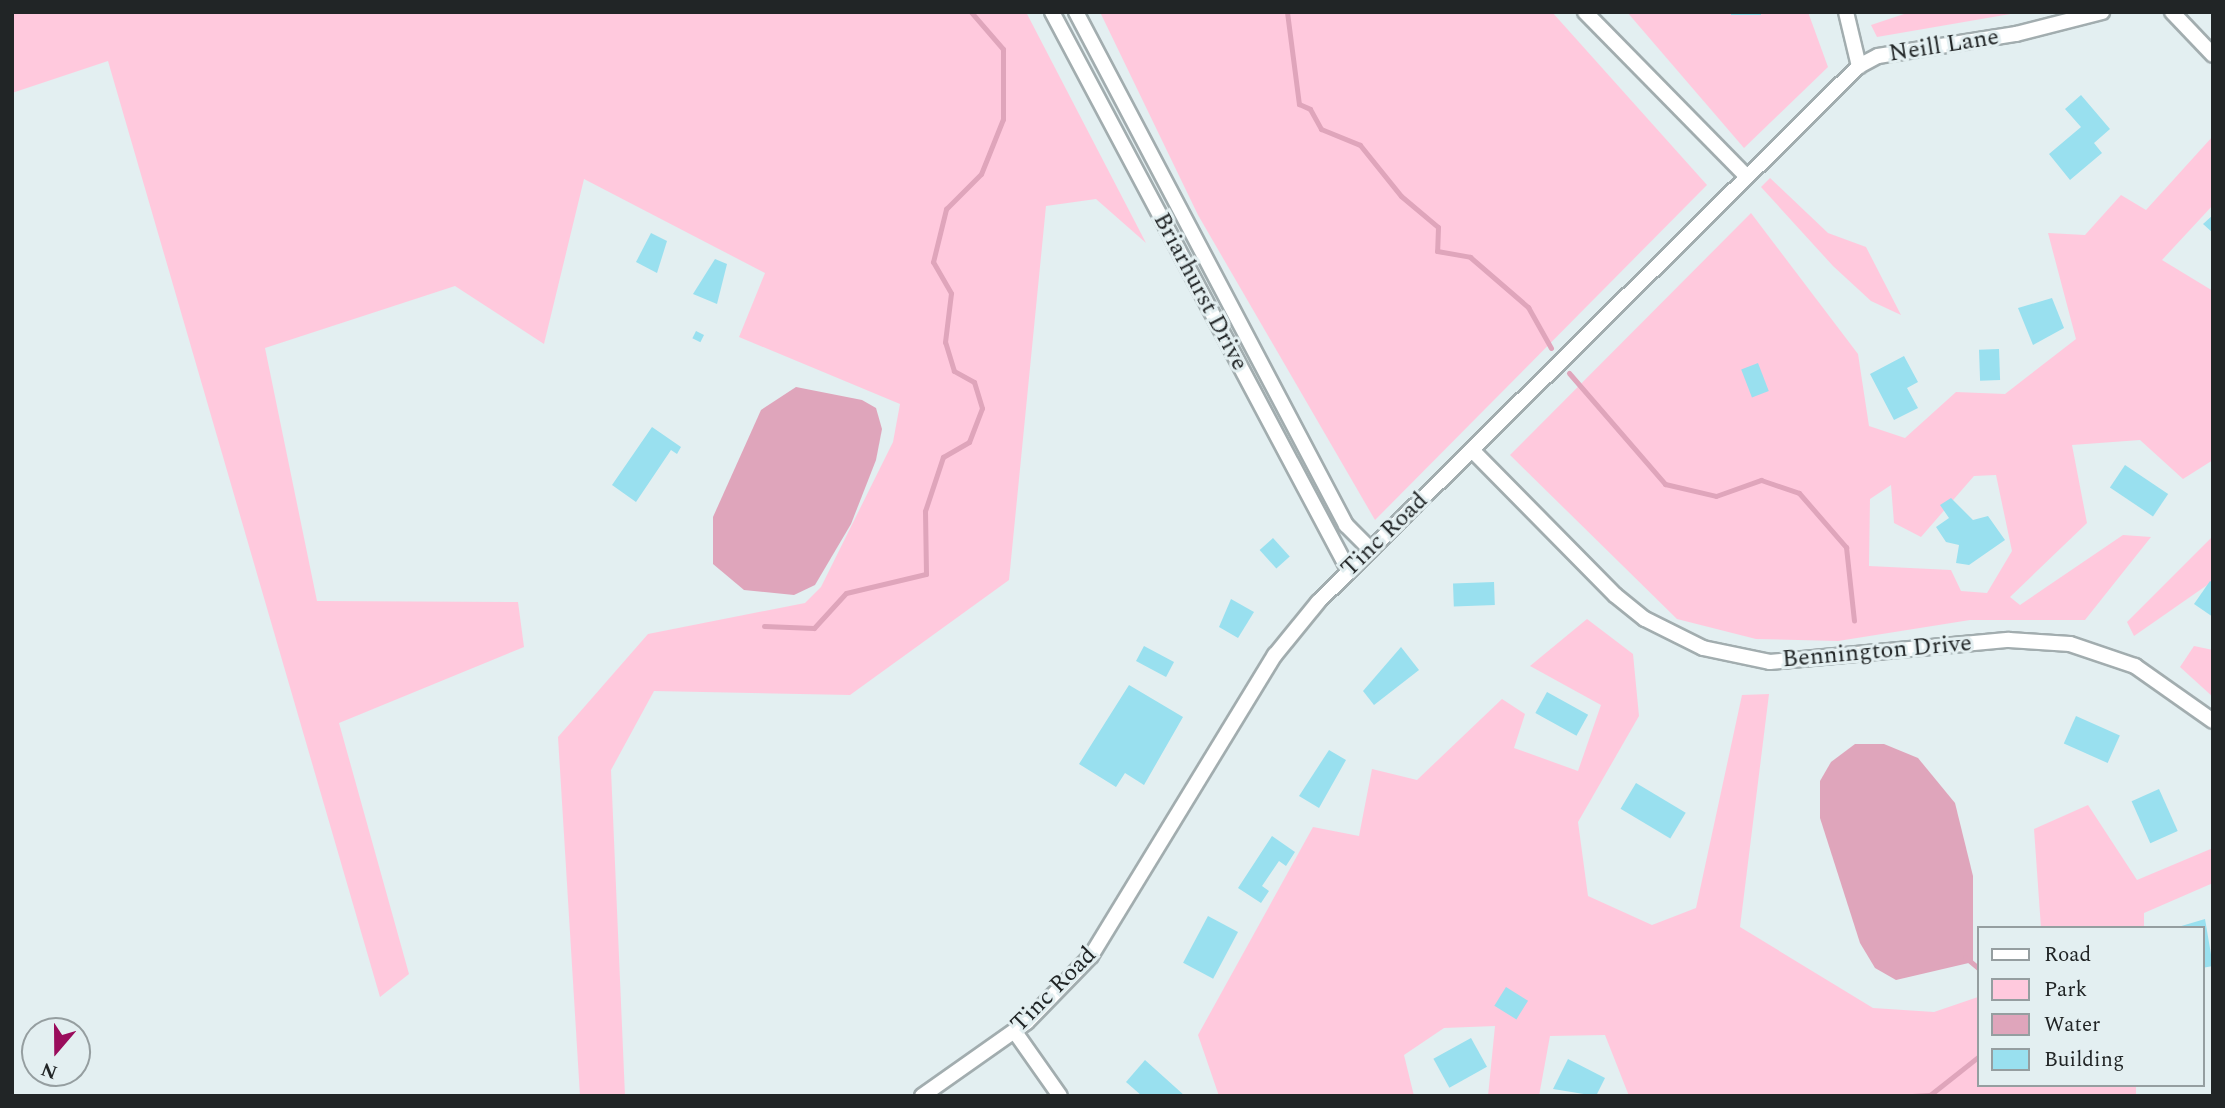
<!DOCTYPE html>
<style>
body{margin:0}
#map{position:relative;width:2225px;height:1108px;overflow:hidden;background:#e3eff1;font-family:Spectral,serif}
div>[style]{position:absolute}
.green>*{inset:0;background:#ffc9dd}
.water>*{inset:0;background:#dfa5bb}
.stream>*{height:5px;margin:-2.5px;padding:0 2.5px;transform-origin:2.5px;border-radius:2.5px;background:#dfa5bb}
.building>*{inset:0;background:#99e0ef;transform-origin:0 0}
.roads{filter:drop-shadow(2px 0 #a2adaf) drop-shadow(-2px 0 #a2adaf) drop-shadow(0 2px #a2adaf) drop-shadow(0 -2px #a2adaf)}
.minor>*{height:14px;margin:-7px;padding:0 7px;transform-origin:7px;border-radius:7px;background:#fff}
span{translate:-50% -50%;white-space:nowrap;text-align:center;line-height:1.15;-webkit-text-stroke:6px #e3eff1;paint-order:stroke}
.street-label{font-size:24px;color:#212526}
.frame{position:absolute;inset:0;border:14px solid #212526;pointer-events:none}
.legend{position:absolute;left:1977px;top:926px;width:228px;height:161px;box-sizing:border-box;background:#e3eff1;border:2px solid #959ea0;margin:0;padding:9px 12px;list-style:none;font-size:21px;color:#212526}
.legend li{display:flex;align-items:center;gap:14px;height:35px}
.legend b{width:35px;border:2px solid #959ea0}
.north{position:absolute;left:21px;top:1017px;width:70px;height:70px;box-sizing:border-box;background:#e3eff1;border:2px solid #959ea0;border-radius:50%;rotate:200deg;font-size:19px;font-weight:700;line-height:28px;text-align:center;color:#212526}
.north::after{content:'';display:block;margin:auto;width:24px;height:32px;background:#9a0c5c;clip-path:polygon(50% 0,100% 100%,50% 72%,0 100%)}
</style>
<div id="map">
<div class="green">
<div style="clip-path:polygon(12px 12px,1026px 12px,1146px 243px,1096px 199px,1046px 206px,1009px 580px,850px 695px,654px 691px,611px 770px,625px 1096px,580px 1096px,558px 737px,648px 634px,805px 603px,821px 587px,893px 442px,900px 404px,739px 337px,765px 273px,584px 179px,544px 344px,455px 286px,265px 348px,317px 601px,518px 602px,524px 647px,339px 723px,409px 974px,380px 997px,108px 61px,12px 93px)"></div>
<div style="clip-path:polygon(1100px 12px,1552px 12px,1707px 185px,1375px 520px,1198px 215px)"></div>
<div style="clip-path:polygon(1627px 12px,1808px 12px,1828px 67px,1744px 148px)"></div>
<div style="clip-path:polygon(1910px 12px,2022px 12px,1877px 37px,1871px 25px)"></div>
<div style="clip-path:polygon(evenodd,2213px 136px,2213px 205px,2162px 260px,2213px 291px,2213px 460px,2183px 479px,2140px 440px,2072px 445px,2087px 523px,2010px 597px,2020px 605px,2123px 535px,2151px 537px,2085px 620px,1970px 620px,1838px 641px,1756px 639px,1677px 619px,1510px 455px,1751px 213px,1858px 354px,1869px 426px,1905px 438px,1956px 392px,2005px 394px,2076px 339px,2048px 233px,2085px 235px,2121px 195px,2146px 210px,2213px 136px,1996px 475px,2012px 551px,1987px 593px,1961px 591px,1951px 570px,1869px 566px,1870px 499px,1891px 485px,1894px 523px,1921px 537px,1974px 476px,1996px 475px)"></div>
<div style="clip-path:polygon(1770px 178px,1828px 233px,1866px 247px,1901px 315px,1871px 301px,1833px 266px,1761px 187px)"></div>
<div style="clip-path:polygon(2213px 536px,2213px 581px,2134px 636px,2127px 622px)"></div>
<div style="clip-path:polygon(1587px 619px,1633px 654px,1639px 716px,1578px 822px,1588px 896px,1652px 925px,1696px 908px,1742px 695px,1769px 694px,1740px 927px,1873px 1008px,1934px 1012px,1978px 997px,1978px 1085px,2136px 1085px,2136px 1096px,1629px 1096px,1605px 1035px,1550px 1036px,1539px 1096px,1488px 1096px,1495px 1026px,1444px 1028px,1404px 1055px,1414px 1096px,1219px 1096px,1198px 1035px,1313px 827px,1359px 836px,1372px 769px,1417px 780px,1502px 699px,1525px 714px,1514px 748px,1578px 771px,1601px 705px,1530px 666px)"></div>
<div style="clip-path:polygon(2194px 646px,2213px 650px,2213px 697px,2180px 667px)"></div>
<div style="clip-path:polygon(2088px 805px,2137px 880px,2213px 848px,2213px 883px,2144px 913px,2144px 928px,2041px 928px,2034px 829px)"></div>
</div>
<div class="water">
<div style="clip-path:polygon(796px 387px,862px 400px,876px 408px,882px 429px,876px 460px,851px 524px,815px 585px,794px 595px,744px 590px,713px 564px,713px 517px,761px 410px)"></div>
<div style="clip-path:polygon(1855px 744px,1884px 744px,1918px 758px,1955px 803px,1973px 876px,1973px 962px,1896px 980px,1875px 968px,1860px 943px,1820px 818px,1820px 781px,1831px 762px)"></div>
</div>
<div class="stream">
<div style="left:1287px;top:12px;width:93px;rotate:82.6deg"></div>
<div style="left:1299px;top:104px;width:12px;rotate:24deg"></div>
<div style="left:1310px;top:109px;width:23px;rotate:61deg"></div>
<div style="left:1321px;top:129px;width:42px;rotate:22.3deg"></div>
<div style="left:1360px;top:145px;width:65px;rotate:51.2deg"></div>
<div style="left:1401px;top:196px;width:48px;rotate:40deg"></div>
<div style="left:1438px;top:227px;width:24px;rotate:92deg"></div>
<div style="left:1437px;top:251px;width:34px;rotate:10deg"></div>
<div style="left:1470px;top:257px;width:77px;rotate:40.8deg"></div>
<div style="left:1528px;top:307px;width:47px;rotate:60.7deg"></div>
<div style="left:1569px;top:373px;width:147px;rotate:49.1deg"></div>
<div style="left:1665px;top:484px;width:52px;rotate:13.2deg"></div>
<div style="left:1716px;top:496px;width:48px;rotate:-19.6deg"></div>
<div style="left:1761px;top:480px;width:40px;rotate:18.9deg"></div>
<div style="left:1799px;top:493px;width:72px;rotate:49deg"></div>
<div style="left:1846px;top:547px;width:74px;rotate:83.8deg"></div>
<div style="left:764px;top:626px;width:50px;rotate:2.3deg"></div>
<div style="left:814px;top:628px;width:47px;rotate:-47.6deg"></div>
<div style="left:846px;top:593px;width:82px;rotate:-13.4deg"></div>
<div style="left:926px;top:574px;width:63px;rotate:-90.9deg"></div>
<div style="left:925px;top:511px;width:57px;rotate:-71.6deg"></div>
<div style="left:943px;top:457px;width:30px;rotate:-30deg"></div>
<div style="left:969px;top:442px;width:36px;rotate:-69deg"></div>
<div style="left:982px;top:408px;width:27px;rotate:-107deg"></div>
<div style="left:974px;top:382px;width:23px;rotate:-151deg"></div>
<div style="left:954px;top:371px;width:30px;rotate:-107deg"></div>
<div style="left:945px;top:342px;width:49px;rotate:-83deg"></div>
<div style="left:951px;top:293px;width:36px;rotate:-120deg"></div>
<div style="left:933px;top:262px;width:55px;rotate:-76.2deg"></div>
<div style="left:946px;top:209px;width:49px;rotate:-45deg"></div>
<div style="left:981px;top:174px;width:59px;rotate:-68.2deg"></div>
<div style="left:1003px;top:119px;width:70px;rotate:-90deg"></div>
<div style="left:1003px;top:49px;width:49px;rotate:-130.9deg"></div>
<div style="left:1965px;top:957px;width:17px;rotate:40deg"></div>
<div style="left:1912px;top:1096px;width:18px;rotate:-3deg"></div>
<div style="left:1930px;top:1095px;width:61px;rotate:-38.4deg"></div>
</div>
<div class="building">
<div style="left:1731px;top:12px;width:30px;height:3px"></div>
<div style="clip-path:polygon(2081px 95px,2110px 129px,2094px 143px,2102px 153px,2070px 180px,2049px 154px,2081px 127px,2065px 109px)"></div>
<div style="clip-path:polygon(2213px 215px,2213px 233px,2203px 224px)"></div>
<div style="clip-path:polygon(651px 233px,667px 241px,657px 273px,636px 262px)"></div>
<div style="clip-path:polygon(715px 259px,727px 264px,717px 304px,693px 294px)"></div>
<div style="clip-path:polygon(2052px 298px,2064px 328px,2033px 345px,2018px 308px)"></div>
<div style="left:696px;top:331px;width:9px;height:8px;rotate:27deg"></div>
<div style="left:1999px;top:349px;width:31px;height:20px;rotate:88deg"></div>
<div style="clip-path:polygon(1904px 356px,1918px 382px,1907px 388px,1918px 408px,1894px 420px,1870px 374px)"></div>
<div style="left:1758px;top:363px;width:30px;height:18px;rotate:69deg"></div>
<div style="clip-path:polygon(652px 427px,681px 447px,677px 454px,671px 450px,636px 502px,612px 485px)"></div>
<div style="left:2125px;top:465px;width:52px;height:27px;rotate:34deg"></div>
<div style="clip-path:polygon(1951px 498px,1973px 520px,1988px 516px,2005px 540px,1969px 565px,1956px 563px,1959px 545px,1946px 542px,1936px 527px,1949px 518px,1940px 505px)"></div>
<div style="left:1273px;top:538px;width:25px;height:18px;rotate:48deg"></div>
<div style="clip-path:polygon(2210px 581px,2213px 583px,2213px 617px,2194px 604px)"></div>
<div style="left:1494px;top:582px;width:23px;height:41px;rotate:88deg"></div>
<div style="clip-path:polygon(1231px 599px,1254px 612px,1238px 638px,1219px 627px)"></div>
<div style="left:1144px;top:646px;width:34px;height:17px;rotate:28deg"></div>
<div style="clip-path:polygon(1401px 647px,1419px 670px,1374px 705px,1363px 691px)"></div>
<div style="clip-path:polygon(1129px 685px,1183px 717px,1144px 785px,1125px 773px,1116px 787px,1079px 764px)"></div>
<div style="left:1547px;top:692px;width:47px;height:24px;rotate:29deg"></div>
<div style="left:2076px;top:716px;width:48px;height:30px;rotate:24deg"></div>
<div style="clip-path:polygon(1329px 750px,1346px 760px,1319px 808px,1299px 796px)"></div>
<div style="left:1636px;top:783px;width:58px;height:30px;rotate:31deg"></div>
<div style="left:2159px;top:789px;width:46px;height:30px;rotate:66deg"></div>
<div style="clip-path:polygon(1272px 836px,1295px 852px,1286px 866px,1279px 861px,1262px 886px,1269px 891px,1261px 903px,1238px 888px)"></div>
<div style="left:1208px;top:916px;width:34px;height:53px;rotate:28deg"></div>
<div style="clip-path:polygon(2205px 919px,2213px 966px,2202px 968px,2202px 928px,2178px 927px)"></div>
<div style="left:1506px;top:987px;width:26px;height:22px;rotate:32deg"></div>
<div style="left:1471px;top:1038px;width:33px;height:43px;rotate:61deg"></div>
<div style="clip-path:polygon(1568px 1059px,1605px 1078px,1596px 1096px,1553px 1089px)"></div>
<div style="clip-path:polygon(1145px 1060px,1185px 1096px,1142px 1096px,1126px 1082px)"></div>
</div>
<div class="roads">
<div class="minor">
<div style="left:1052px;top:12px;width:633px;rotate:62.02deg"></div>
<div style="left:1076px;top:12px;width:580px;rotate:62.24deg"></div>
<div style="left:1346px;top:525px;width:35px;rotate:45deg"></div>
<div style="left:1585px;top:12px;width:228px;rotate:45.5deg"></div>
<div style="left:1846px;top:12px;width:56px;rotate:76.5deg"></div>
<div style="left:2172px;top:12px;width:59px;rotate:46.4deg"></div>
<div style="left:1472px;top:450px;width:204px;rotate:45.4deg"></div>
<div style="left:1615px;top:595px;width:38px;rotate:39deg"></div>
<div style="left:1645px;top:619px;width:65px;rotate:26.6deg"></div>
<div style="left:1703px;top:648px;width:68px;rotate:11.8deg"></div>
<div style="left:1770px;top:662px;width:240px;rotate:-5.3deg"></div>
<div style="left:2009px;top:640px;width:61px;rotate:3.8deg"></div>
<div style="left:2070px;top:644px;width:69px;rotate:18.7deg"></div>
<div style="left:2135px;top:666px;width:95px;rotate:35.2deg"></div>
<div style="left:1015px;top:1032px;width:78px;rotate:54.9deg"></div>
<div style="left:922px;top:1096px;width:128px;rotate:-35.2deg"></div>
<div style="left:1027px;top:1022px;width:92px;rotate:-45.9deg"></div>
<div style="left:1091px;top:956px;width:353px;rotate:-58.6deg"></div>
<div style="left:1275px;top:655px;width:68px;rotate:-50.9deg"></div>
<div style="left:1318px;top:602px;width:762px;rotate:-44.73deg"></div>
<div style="left:1859px;top:66px;width:21px;rotate:-28deg"></div>
<div style="left:1878px;top:56px;width:140px;rotate:-9.1deg"></div>
<div style="left:2016px;top:34px;width:89px;rotate:-14.3deg"></div>
</div>
</div>
<div class="street-label">
<span style="left:1944px;top:46px;rotate:-9deg">Neill Lane</span>
<span style="left:1200px;top:292px;rotate:62deg">Briarhurst Drive</span>
<span style="left:1385px;top:535px;rotate:-44deg">Tinc Road</span>
<span style="left:1877px;top:652px;rotate:-5deg">Bennington Drive</span>
<span style="left:1054px;top:990px;rotate:-45deg">Tinc Road</span>
</div>
<div class="frame"></div>
<ul class="legend">
<li><b style="height:9px;background:#fff"></b>Road</li>
<li><b style="height:19px;background:#ffc9dd"></b>Park</li>
<li><b style="height:19px;background:#dfa5bb"></b>Water</li>
<li><b style="height:19px;background:#99e0ef"></b>Building</li>
</ul>
<div class="north">N</div>
</div>
